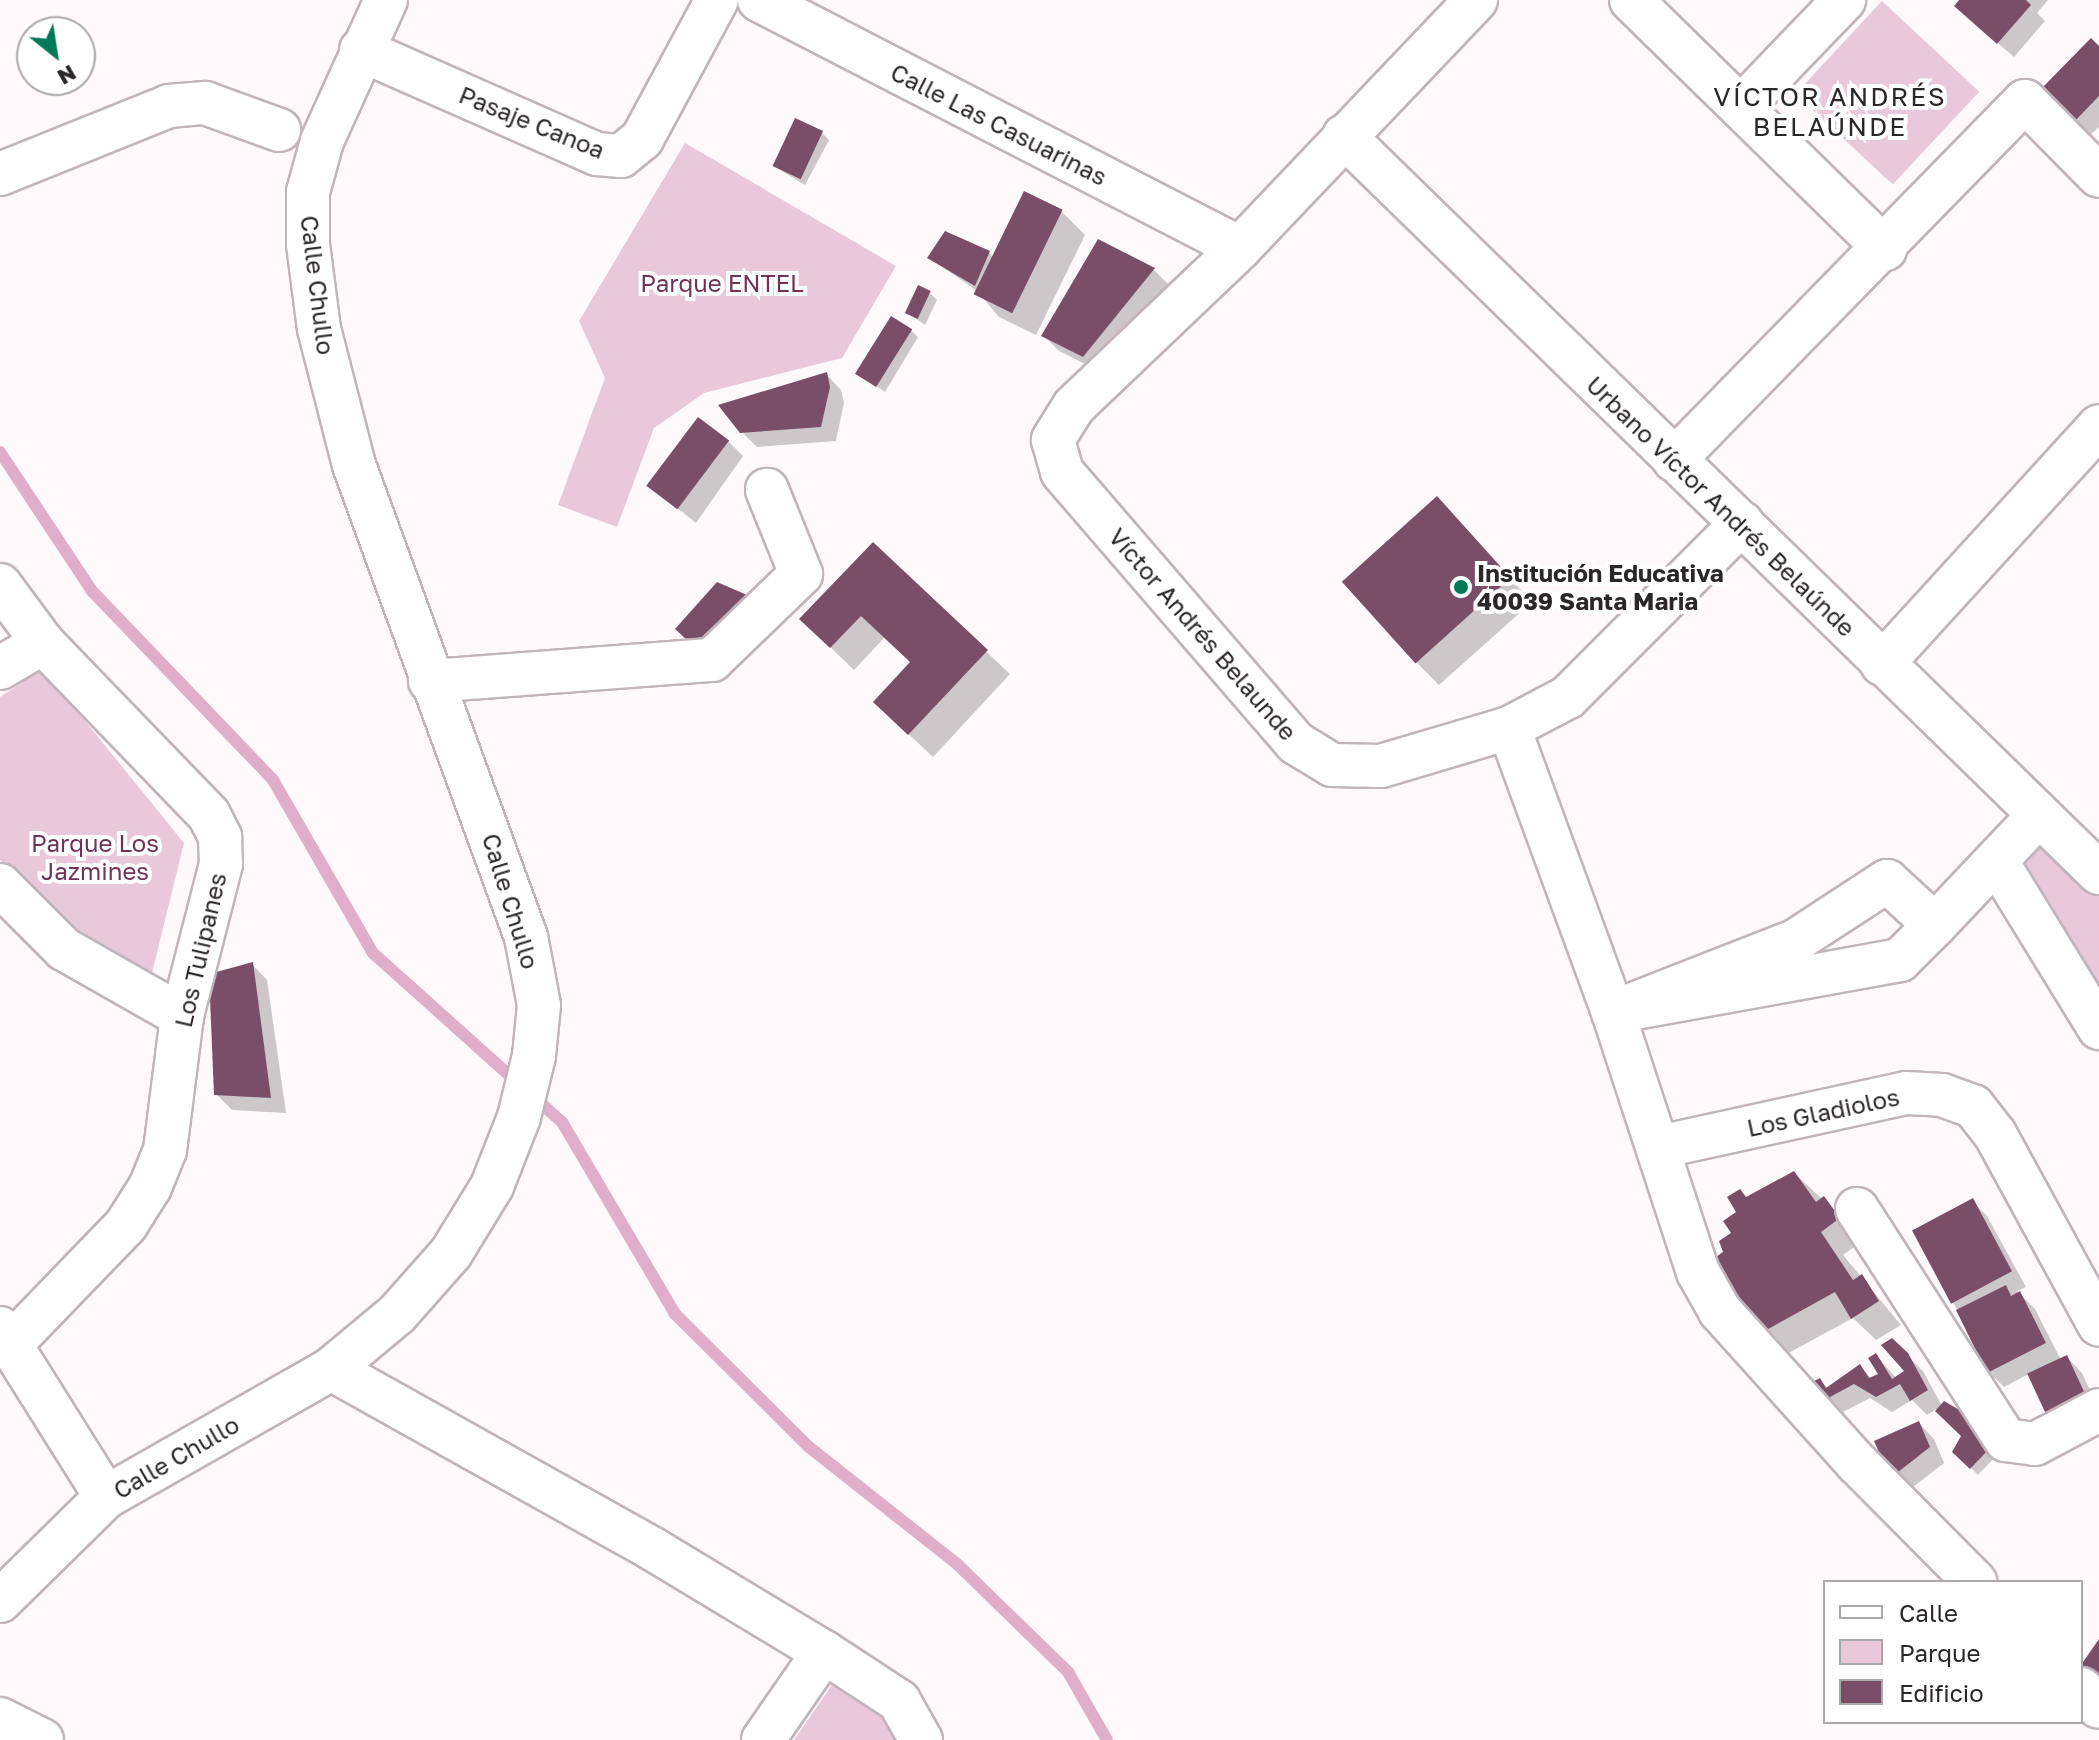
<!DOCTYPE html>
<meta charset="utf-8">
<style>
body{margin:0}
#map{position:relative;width:2099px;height:1740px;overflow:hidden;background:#fff9fc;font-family:"Golos Text",sans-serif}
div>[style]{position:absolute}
.green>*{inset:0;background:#e9c8d9;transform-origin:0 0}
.shadow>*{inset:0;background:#0003}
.stream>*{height:12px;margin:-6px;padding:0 6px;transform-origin:6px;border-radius:6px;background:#e0aec9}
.building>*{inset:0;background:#7b4e68;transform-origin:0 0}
.roads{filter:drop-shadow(2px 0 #c1b4bb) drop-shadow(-2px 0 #c1b4bb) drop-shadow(0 2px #c1b4bb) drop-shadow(0 -2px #c1b4bb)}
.minor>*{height:42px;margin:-21px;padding:0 21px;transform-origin:21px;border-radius:21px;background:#fff}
.dots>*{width:22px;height:22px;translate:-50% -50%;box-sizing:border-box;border:4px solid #fff;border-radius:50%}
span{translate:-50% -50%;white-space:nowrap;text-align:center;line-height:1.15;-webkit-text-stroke:8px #fff;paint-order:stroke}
.street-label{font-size:24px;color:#2b2629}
.park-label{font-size:24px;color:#703358}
.poi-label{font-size:24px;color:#2b2629;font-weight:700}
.left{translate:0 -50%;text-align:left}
.neighbourhood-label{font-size:26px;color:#2b2629;letter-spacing:2px}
.legend{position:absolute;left:1823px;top:1580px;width:260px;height:144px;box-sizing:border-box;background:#fff;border:2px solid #aaa8a9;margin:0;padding:10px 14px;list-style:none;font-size:24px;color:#2b2629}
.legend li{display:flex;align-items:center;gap:16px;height:40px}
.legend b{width:40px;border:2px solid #aaa8a9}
.north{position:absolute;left:16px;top:16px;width:80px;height:80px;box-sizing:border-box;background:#fff;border:2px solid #aaa8a9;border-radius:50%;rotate:150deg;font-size:22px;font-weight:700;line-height:32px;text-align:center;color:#2b2629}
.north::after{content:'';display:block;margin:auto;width:28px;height:36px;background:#027a58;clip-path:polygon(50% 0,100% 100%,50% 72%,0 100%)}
</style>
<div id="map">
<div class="green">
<div style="left:1882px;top:1px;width:133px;height:127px;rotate:43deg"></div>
<div style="clip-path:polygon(685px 143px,896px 266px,842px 358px,704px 393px,654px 428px,617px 527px,558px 505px,605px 378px,579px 321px)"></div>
<div style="clip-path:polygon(43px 669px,184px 843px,152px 973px,101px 955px,42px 918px,0 860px,0 697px)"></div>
<div style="clip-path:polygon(2037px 837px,2099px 893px,2099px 1007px,2006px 870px)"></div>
<div style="clip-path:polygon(834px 1682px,910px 1731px,914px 1740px,794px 1740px)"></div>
</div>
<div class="shadow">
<div style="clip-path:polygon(1962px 0,2048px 0,2037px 13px,2045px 21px,2014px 57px,1972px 21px)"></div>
<div style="clip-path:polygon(2099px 49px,2099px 127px,2089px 136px,2043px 90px)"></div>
<div style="clip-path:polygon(822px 133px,829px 140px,805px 185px,772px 165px)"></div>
<div style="clip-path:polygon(1025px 194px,1062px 212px,1085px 235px,1036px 335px,999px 317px,977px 291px,930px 258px,988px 252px,994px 258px)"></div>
<div style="clip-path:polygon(1099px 242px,1154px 270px,1169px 285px,1099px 371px,1059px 351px,1043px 335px)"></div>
<div style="clip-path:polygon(930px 293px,937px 300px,925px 325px,907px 312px)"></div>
<div style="clip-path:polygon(911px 330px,918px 337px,885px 392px,858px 373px)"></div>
<div style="clip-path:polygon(826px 374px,841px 390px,844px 403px,836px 441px,757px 447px,741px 431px)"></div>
<div style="clip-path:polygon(728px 441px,743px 456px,696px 523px,651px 487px)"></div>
<div style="clip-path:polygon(1437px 498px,1532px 602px,1439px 685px,1416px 662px)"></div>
<div style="clip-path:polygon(873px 545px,1010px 674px,933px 757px,899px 725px,913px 663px,885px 637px,854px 670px,825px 642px)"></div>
<div style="clip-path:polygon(252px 964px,267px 980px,286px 1113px,232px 1110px,216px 1094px)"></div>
<div style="clip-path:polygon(1794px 1173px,1847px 1222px,1861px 1242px,1843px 1255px,1901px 1325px,1876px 1340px,1853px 1318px,1783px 1356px,1756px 1336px,1725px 1253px,1747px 1199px)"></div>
<div style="clip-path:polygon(1972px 1201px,1987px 1216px,2026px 1287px,2017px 1291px,2035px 1309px,2061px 1360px,2067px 1357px,2082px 1373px,2099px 1410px,2061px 1428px,2046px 1413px,2029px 1374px,2004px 1387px,1989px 1372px,1953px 1302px)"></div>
<div style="clip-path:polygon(1892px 1341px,1923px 1371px,1942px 1406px,1981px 1427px,1976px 1437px,1996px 1456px,1978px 1475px,1955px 1452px,1964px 1436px,1936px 1409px,1927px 1415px,1912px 1400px,1892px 1412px,1870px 1398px,1843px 1412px,1855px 1434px,1844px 1440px,1820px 1380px,1828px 1389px,1860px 1367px,1872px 1379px,1880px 1374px,1876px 1355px,1896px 1378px,1907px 1371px)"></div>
<div style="clip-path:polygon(1919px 1423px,1934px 1439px,1944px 1463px,1904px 1494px,1889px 1479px)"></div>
</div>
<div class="stream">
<div style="left:0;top:452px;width:167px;rotate:56.5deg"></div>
<div style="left:92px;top:591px;width:262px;rotate:46.2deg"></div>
<div style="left:273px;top:780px;width:200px;rotate:60deg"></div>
<div style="left:373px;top:953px;width:196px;rotate:41.9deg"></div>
<div style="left:533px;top:1096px;width:39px;rotate:42deg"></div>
<div style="left:562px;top:1122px;width:223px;rotate:59.5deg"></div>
<div style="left:675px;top:1314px;width:189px;rotate:44.8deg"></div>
<div style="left:809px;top:1447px;width:189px;rotate:38.3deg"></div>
<div style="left:957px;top:1564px;width:155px;rotate:44.2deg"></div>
<div style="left:1068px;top:1672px;width:78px;rotate:60.2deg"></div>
</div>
<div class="building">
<div style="clip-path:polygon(1959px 0,2026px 0,2031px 5px,1997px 44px,1954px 6px)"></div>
<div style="clip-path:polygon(2091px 38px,2099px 46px,2099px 96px,2073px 123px,2040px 90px)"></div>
<div style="left:795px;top:118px;width:31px;height:53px;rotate:25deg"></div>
<div style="left:1024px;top:191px;width:43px;height:115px;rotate:26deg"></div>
<div style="clip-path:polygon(945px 231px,990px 251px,975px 286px,927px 258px)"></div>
<div style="clip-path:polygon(1098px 239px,1155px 268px,1083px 357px,1041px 336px)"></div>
<div style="left:918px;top:285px;width:14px;height:31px;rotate:25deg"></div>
<div style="left:891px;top:316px;width:25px;height:68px;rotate:32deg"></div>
<div style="clip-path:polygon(827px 372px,830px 387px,821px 427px,740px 433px,718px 405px)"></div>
<div style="left:698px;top:417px;width:39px;height:86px;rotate:37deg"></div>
<div style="left:1437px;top:496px;width:110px;height:128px;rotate:48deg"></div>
<div style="clip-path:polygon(873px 542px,988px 650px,908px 735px,873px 702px,910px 662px,861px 616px,830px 648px,799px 619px)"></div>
<div style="clip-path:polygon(717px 582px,754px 598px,702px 654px,675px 629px)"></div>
<div style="clip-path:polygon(253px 962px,271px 1098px,214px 1095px,209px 974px)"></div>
<div style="clip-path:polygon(1794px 1171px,1816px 1202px,1824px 1196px,1840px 1218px,1821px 1232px,1853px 1280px,1862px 1274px,1879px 1301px,1851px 1319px,1835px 1292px,1759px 1334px,1699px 1269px,1723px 1252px,1719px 1241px,1731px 1233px,1723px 1221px,1736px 1212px,1727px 1197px,1740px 1189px,1746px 1197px)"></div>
<div style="left:1973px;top:1198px;width:83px;height:69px;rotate:62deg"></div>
<div style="clip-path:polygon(2006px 1285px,2011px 1296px,2020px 1291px,2046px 1343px,1987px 1373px,1956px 1310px)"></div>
<div style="clip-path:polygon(1892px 1338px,1908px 1353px,1928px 1390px,1910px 1401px,1900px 1384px,1876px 1397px,1854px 1384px,1830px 1397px,1841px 1418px,1806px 1385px,1820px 1378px,1826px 1388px,1860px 1364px,1869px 1378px,1878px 1374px,1868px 1358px,1876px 1353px,1892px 1379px,1904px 1371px,1881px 1345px)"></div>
<div style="left:2067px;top:1355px;width:44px;height:44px;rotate:65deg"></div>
<div style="clip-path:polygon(1944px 1401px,1975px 1419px,1970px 1428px,1990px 1448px,1970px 1469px,1952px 1452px,1961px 1436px,1935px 1411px)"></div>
<div style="clip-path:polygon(1919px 1421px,1930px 1447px,1888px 1480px,1876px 1465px,1881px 1457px,1874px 1441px)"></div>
<div style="clip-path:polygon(2099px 1639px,2099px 1680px,2081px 1665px)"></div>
</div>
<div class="roads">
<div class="minor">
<div style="left:759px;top:0;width:541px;rotate:27.28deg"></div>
<div style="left:1476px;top:0;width:342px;rotate:133.6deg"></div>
<div style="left:1240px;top:248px;width:229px;rotate:136.4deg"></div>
<div style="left:1074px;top:406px;width:40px;rotate:122deg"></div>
<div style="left:1053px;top:440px;width:33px;rotate:74deg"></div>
<div style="left:1062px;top:472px;width:358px;rotate:49.2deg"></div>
<div style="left:1296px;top:743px;width:42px;rotate:31.4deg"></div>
<div style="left:1332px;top:765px;width:49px;rotate:1.2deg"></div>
<div style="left:1381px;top:766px;width:134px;rotate:-16.5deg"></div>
<div style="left:1509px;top:728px;width:67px;rotate:-27.7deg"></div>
<div style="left:1568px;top:697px;width:246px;rotate:-45deg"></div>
<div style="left:1631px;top:0;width:356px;rotate:44.4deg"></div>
<div style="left:361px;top:50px;width:258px;rotate:23.8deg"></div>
<div style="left:597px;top:154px;width:24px;rotate:5deg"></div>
<div style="left:621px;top:156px;width:27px;rotate:-39deg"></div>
<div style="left:642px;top:139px;width:158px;rotate:-61.7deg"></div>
<div style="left:1741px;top:107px;width:149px;rotate:-46.1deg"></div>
<div style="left:1344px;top:136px;width:1055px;rotate:44.31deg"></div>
<div style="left:0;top:174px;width:182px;rotate:-21.9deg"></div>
<div style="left:169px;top:106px;width:36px;rotate:-5deg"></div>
<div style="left:205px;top:103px;width:79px;rotate:20deg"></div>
<div style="left:1674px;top:460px;width:502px;rotate:-45.65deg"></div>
<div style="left:2025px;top:101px;width:105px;rotate:45.4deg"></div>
<div style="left:0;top:585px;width:72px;rotate:53.4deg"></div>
<div style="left:43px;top:643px;width:239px;rotate:46deg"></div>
<div style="left:209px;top:815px;width:25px;rotate:63deg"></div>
<div style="left:220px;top:837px;width:27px;rotate:88deg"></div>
<div style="left:221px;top:864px;width:157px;rotate:104.4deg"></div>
<div style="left:182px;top:1016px;width:135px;rotate:97.2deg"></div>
<div style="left:165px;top:1150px;width:40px;rotate:112deg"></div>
<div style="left:150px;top:1187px;width:45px;rotate:122.3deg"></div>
<div style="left:126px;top:1225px;width:163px;rotate:134deg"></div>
<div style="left:1882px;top:664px;width:322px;rotate:-47.6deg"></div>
<div style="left:0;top:668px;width:50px;rotate:-30.2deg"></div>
<div style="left:430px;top:681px;width:283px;rotate:-4.3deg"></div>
<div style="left:712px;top:660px;width:124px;rotate:-44deg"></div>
<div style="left:801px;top:574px;width:91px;rotate:-112deg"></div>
<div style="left:1509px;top:728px;width:302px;rotate:69.9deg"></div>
<div style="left:1613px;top:1012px;width:274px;rotate:71.9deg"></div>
<div style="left:1698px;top:1272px;width:45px;rotate:60.6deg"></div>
<div style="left:1720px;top:1311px;width:205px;rotate:48deg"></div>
<div style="left:1857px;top:1463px;width:168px;rotate:45.2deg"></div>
<div style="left:1997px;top:862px;width:195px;rotate:58.4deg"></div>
<div style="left:0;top:885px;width:91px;rotate:45deg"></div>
<div style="left:64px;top:949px;width:136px;rotate:29.6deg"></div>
<div style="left:1935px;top:925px;width:49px;rotate:135deg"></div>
<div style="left:1900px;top:960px;width:292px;rotate:169.7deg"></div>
<div style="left:1613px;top:1012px;width:195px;rotate:-21.3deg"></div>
<div style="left:1795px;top:941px;width:110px;rotate:-33.1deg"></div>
<div style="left:1887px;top:881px;width:65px;rotate:42.5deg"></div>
<div style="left:1935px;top:925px;width:149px;rotate:-46.6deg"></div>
<div style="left:1659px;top:1147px;width:253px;rotate:-12.3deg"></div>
<div style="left:1906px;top:1093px;width:36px;rotate:3deg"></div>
<div style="left:1942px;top:1095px;width:33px;rotate:20deg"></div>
<div style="left:1973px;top:1106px;width:36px;rotate:52deg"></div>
<div style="left:1995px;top:1134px;width:217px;rotate:61.4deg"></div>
<div style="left:1857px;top:1209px;width:275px;rotate:57.2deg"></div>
<div style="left:2006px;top:1440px;width:29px;rotate:8deg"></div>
<div style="left:2035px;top:1444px;width:72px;rotate:-28deg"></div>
<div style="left:0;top:1328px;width:199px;rotate:57.9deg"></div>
<div style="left:331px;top:1369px;width:369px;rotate:29.2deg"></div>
<div style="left:653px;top:1549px;width:200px;rotate:31.1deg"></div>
<div style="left:824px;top:1652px;width:90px;rotate:33.2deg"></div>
<div style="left:899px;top:1701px;width:45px;rotate:60.6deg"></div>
<div style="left:0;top:1601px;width:148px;rotate:-44.5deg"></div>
<div style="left:106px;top:1497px;width:259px;rotate:-29.6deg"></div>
<div style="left:331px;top:1369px;width:86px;rotate:-39.8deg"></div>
<div style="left:397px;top:1314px;width:81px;rotate:-48.5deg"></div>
<div style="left:451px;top:1253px;width:79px;rotate:-58.5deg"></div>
<div style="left:492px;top:1186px;width:74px;rotate:-68.6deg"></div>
<div style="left:519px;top:1117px;width:63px;rotate:-76.2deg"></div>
<div style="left:534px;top:1056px;width:51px;rotate:-84.4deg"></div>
<div style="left:539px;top:1005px;width:69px;rotate:-100.8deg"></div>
<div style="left:526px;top:937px;width:502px;rotate:-110.02deg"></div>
<div style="left:354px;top:465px;width:140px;rotate:-104.4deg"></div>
<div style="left:319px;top:329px;width:86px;rotate:-97.4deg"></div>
<div style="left:308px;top:244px;width:52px;rotate:-90deg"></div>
<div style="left:308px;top:192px;width:53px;rotate:-74.6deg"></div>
<div style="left:322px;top:141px;width:155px;rotate:-65.6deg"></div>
<div style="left:2081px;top:1689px;width:25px;rotate:45deg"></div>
<div style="left:0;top:1719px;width:47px;rotate:26.6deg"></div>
<div style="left:763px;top:1740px;width:107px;rotate:-55.3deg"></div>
</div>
</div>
<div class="dots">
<div style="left:1461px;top:587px;background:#027a58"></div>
</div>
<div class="street-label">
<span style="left:532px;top:122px;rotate:22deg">Pasaje Canoa</span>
<span style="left:999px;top:124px;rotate:27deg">Calle Las Casuarinas</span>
<span style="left:318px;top:285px;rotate:83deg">Calle Chullo</span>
<span style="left:1721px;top:506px;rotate:44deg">Urbano Víctor Andrés Belaúnde</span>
<span style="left:1203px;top:634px;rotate:49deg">Víctor Andrés Belaunde</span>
<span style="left:511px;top:901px;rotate:73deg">Calle Chullo</span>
<span style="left:200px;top:950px;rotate:-77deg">Los Tulipanes</span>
<span style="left:1823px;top:1112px;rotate:-12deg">Los Gladiolos</span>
<span style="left:176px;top:1457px;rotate:-30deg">Calle Chullo</span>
</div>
<div class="park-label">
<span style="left:722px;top:283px">Parque ENTEL</span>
<span style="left:95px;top:857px">Parque Los<br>Jazmines</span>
</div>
<div class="poi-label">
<span class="left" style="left:1477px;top:587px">Institución Educativa<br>40039 Santa Maria</span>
</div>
<div class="neighbourhood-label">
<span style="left:1830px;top:112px">VÍCTOR ANDRÉS<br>BELAÚNDE</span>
</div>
<ul class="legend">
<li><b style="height:10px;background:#fff"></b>Calle</li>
<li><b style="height:22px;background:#e9c8d9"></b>Parque</li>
<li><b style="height:22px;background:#7b4e68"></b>Edificio</li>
</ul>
<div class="north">N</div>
</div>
